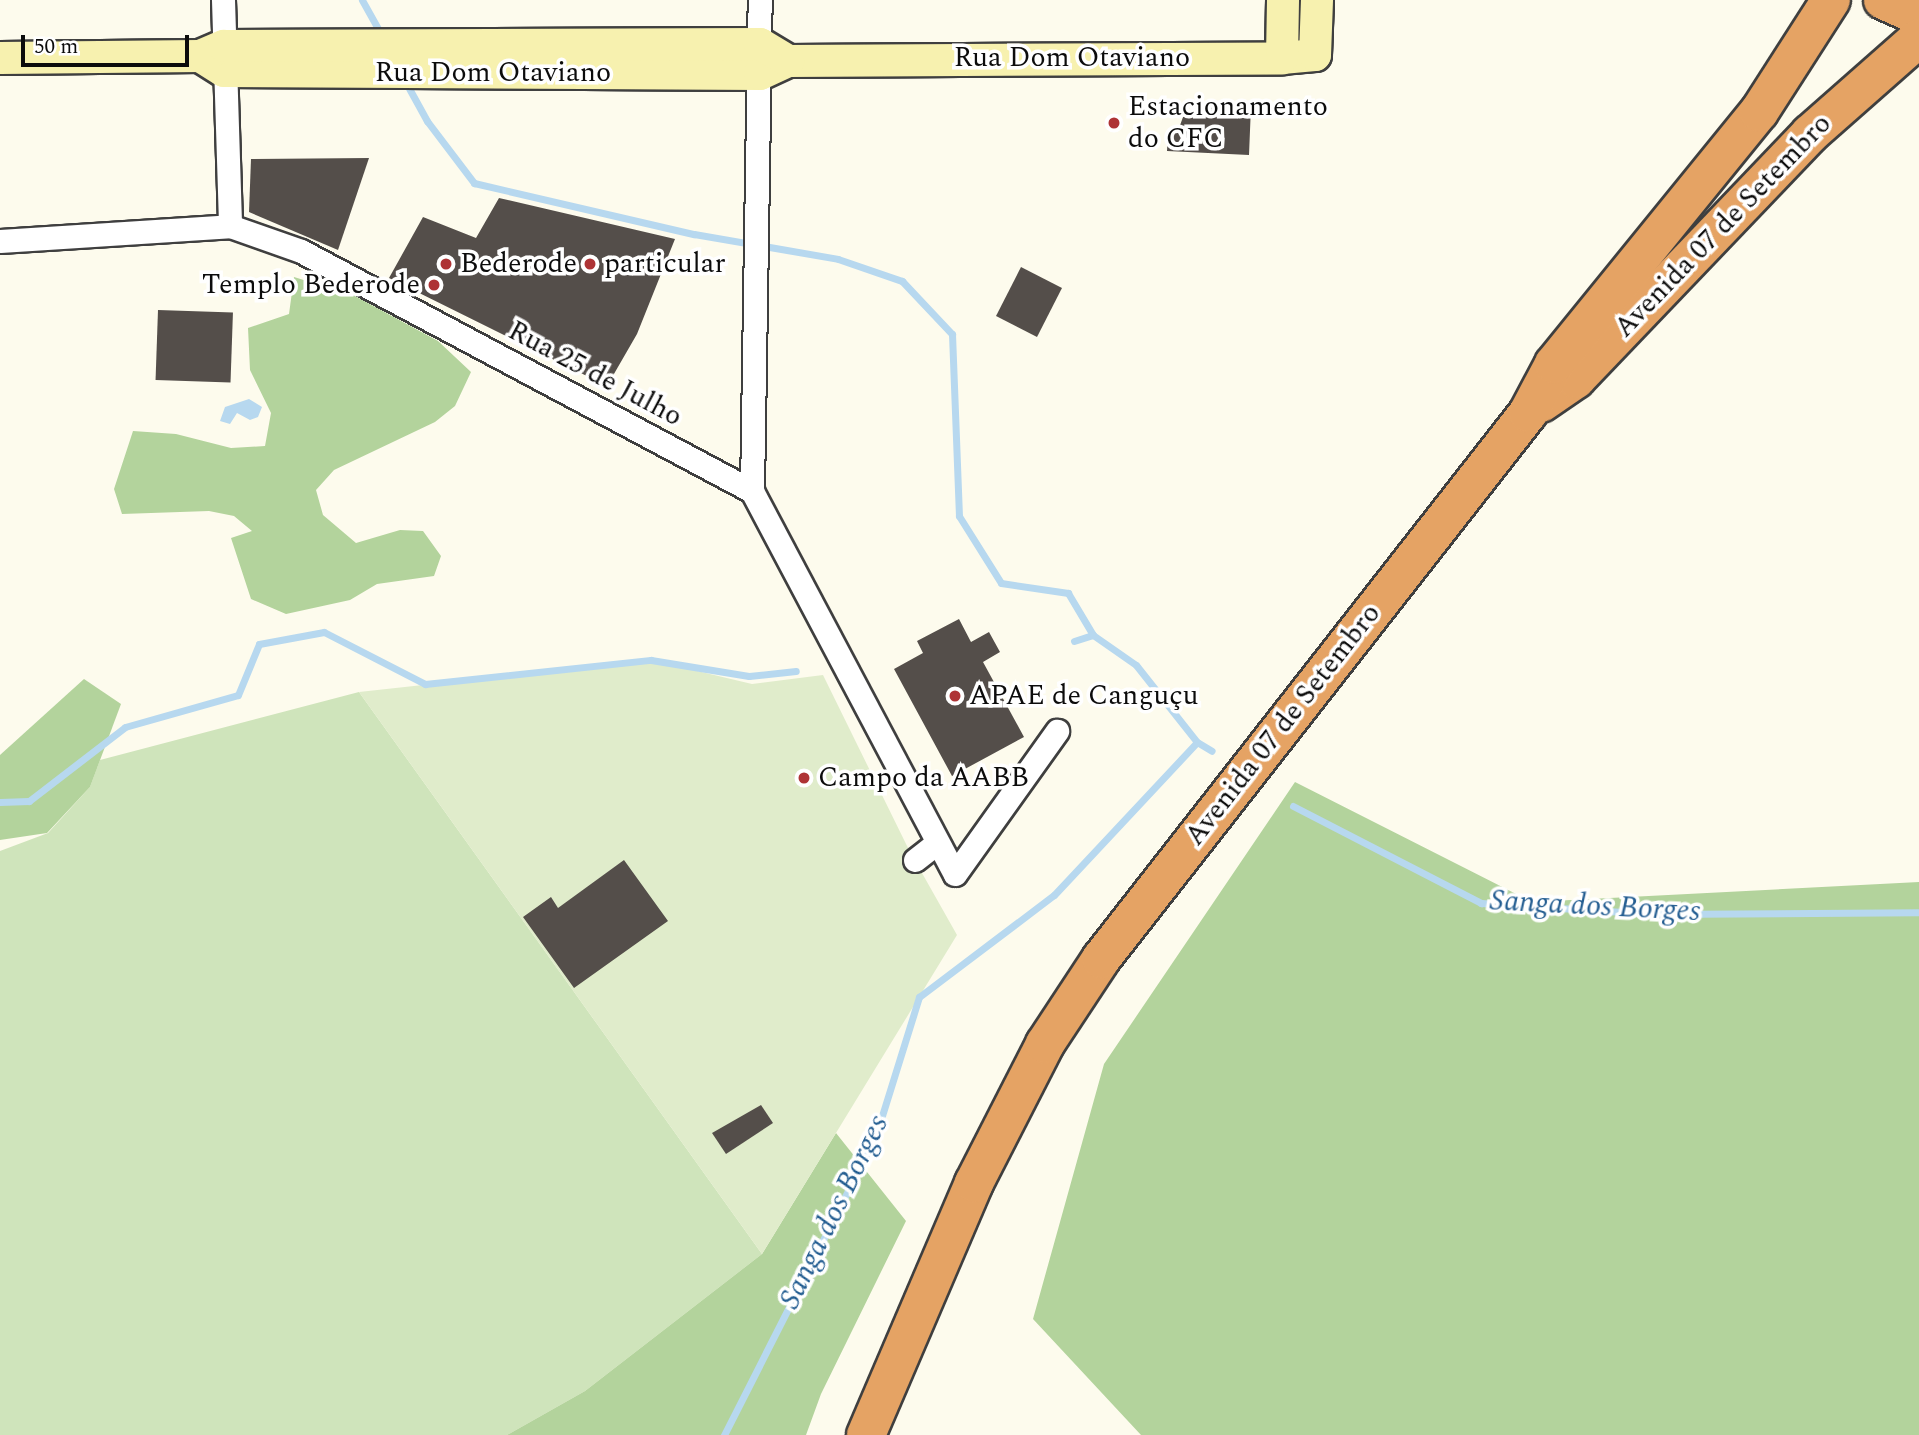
<!DOCTYPE html>
<meta charset="utf-8">
<style>
body{margin:0}
#map{position:relative;width:1919px;height:1435px;overflow:hidden;background:#fdfbed;font-family:Spectral,serif}
div>[style]{position:absolute}
.green>*{inset:0;background:#cfe4bb}
.forest>*{inset:0;background:#b3d39c}
.pitch>*{inset:0;background:#e0eccb}
.water>*{inset:0;background:#b7d8ef}
.stream>*{height:7px;margin:-3.5px;padding:0 3.5px;transform-origin:3.5px;border-radius:3.5px;background:#b7d8ef}
.building>*{inset:0;background:#544e4a;transform-origin:0 0}
.roads{filter:drop-shadow(2px 0 #3f3f3f) drop-shadow(-2px 0 #3f3f3f) drop-shadow(0 2px #3f3f3f) drop-shadow(0 -2px #3f3f3f)}
.street>*{height:23px;margin:-11.5px;padding:0 11.5px;transform-origin:11.5px;border-radius:11.5px;background:#fff}
.secondary>*{height:32px;margin:-16px;padding:0 16px;transform-origin:16px;border-radius:16px;background:#f7f1af}
.highway>*{height:38px;margin:-19px;padding:0 19px;transform-origin:19px;border-radius:19px;background:#e5a364}
.dots>*{width:19px;height:19px;translate:-50% -50%;box-sizing:border-box;border:4px solid #fff;border-radius:50%}
span{translate:-50% -50%;white-space:nowrap;text-align:center;line-height:1.15;-webkit-text-stroke:7px #fff;paint-order:stroke}
.street-label{font-size:28px;color:#0c0c0c}
.poi-label{font-size:28px;color:#0c0c0c}
.left{translate:0 -50%;text-align:left}
.right{translate:-100% -50%;text-align:right}
.water-label{font-size:30px;color:#235d91;font-style:italic}
.scale{position:absolute;left:21px;top:35px;width:168px;height:32px;box-sizing:border-box;border:4px solid #0c0c0c;border-top:0;padding-left:9px;font-size:21px;line-height:24px;white-space:nowrap;color:#0c0c0c;-webkit-text-stroke:5px #fff;paint-order:stroke}
</style>
<div id="map">
<div class="green">
<div style="clip-path:polygon(359px 692px,762px 1254px,585px 1391px,507px 1435px,0 1435px,0 851px,48px 833px,90px 787px,100px 760px)"></div>
</div>
<div class="forest">
<div style="clip-path:polygon(294px 277px,355px 296px,438px 341px,471px 372px,455px 406px,435px 422px,334px 470px,316px 490px,323px 515px,356px 543px,400px 530px,423px 531px,441px 556px,434px 576px,377px 584px,350px 600px,286px 614px,251px 599px,231px 538px,252px 531px,234px 516px,209px 511px,122px 514px,114px 489px,133px 431px,176px 434px,231px 448px,265px 446px,271px 413px,250px 370px,248px 328px,289px 314px)"></div>
<div style="clip-path:polygon(84px 679px,121px 704px,90px 787px,47px 833px,0 840px,0 755px)"></div>
<div style="clip-path:polygon(1295px 782px,1532px 902px,1919px 882px,1919px 1435px,1141px 1435px,1033px 1319px,1104px 1064px)"></div>
<div style="clip-path:polygon(836px 1133px,906px 1221px,821px 1394px,806px 1435px,507px 1435px,585px 1391px,762px 1254px)"></div>
</div>
<div class="pitch">
<div style="clip-path:polygon(651px 660px,752px 684px,823px 675px,909px 850px,957px 935px,762px 1254px,359px 692px)"></div>
</div>
<div class="water">
<div style="clip-path:polygon(249px 399px,262px 407px,258px 417px,250px 420px,237px 413px,230px 424px,220px 421px,225px 407px)"></div>
</div>
<div class="stream">
<div style="left:362px;top:0;width:41px;rotate:60.9deg"></div>
<div style="left:405px;top:81px;width:46px;rotate:61.2deg"></div>
<div style="left:427px;top:121px;width:78px;rotate:52.8deg"></div>
<div style="left:474px;top:183px;width:226px;rotate:13.1deg"></div>
<div style="left:694px;top:234px;width:146px;rotate:9.8deg"></div>
<div style="left:838px;top:259px;width:68px;rotate:19deg"></div>
<div style="left:902px;top:281px;width:73px;rotate:46.7deg"></div>
<div style="left:952px;top:334px;width:182px;rotate:87.8deg"></div>
<div style="left:959px;top:516px;width:79px;rotate:57.9deg"></div>
<div style="left:1001px;top:583px;width:68px;rotate:8.5deg"></div>
<div style="left:1068px;top:593px;width:49px;rotate:59.2deg"></div>
<div style="left:1074px;top:641px;width:20px;rotate:-18deg"></div>
<div style="left:1093px;top:635px;width:52px;rotate:34.9deg"></div>
<div style="left:1136px;top:665px;width:98px;rotate:51.6deg"></div>
<div style="left:0;top:802px;width:29px;rotate:-2deg"></div>
<div style="left:29px;top:801px;width:121px;rotate:-37.6deg"></div>
<div style="left:125px;top:727px;width:117px;rotate:-15.8deg"></div>
<div style="left:238px;top:695px;width:55px;rotate:-67.6deg"></div>
<div style="left:259px;top:644px;width:66px;rotate:-10.5deg"></div>
<div style="left:324px;top:632px;width:114px;rotate:27.2deg"></div>
<div style="left:425px;top:684px;width:227px;rotate:-6.1deg"></div>
<div style="left:651px;top:660px;width:99px;rotate:9.3deg"></div>
<div style="left:749px;top:676px;width:47px;rotate:-6.1deg"></div>
<div style="left:1293px;top:806px;width:212px;rotate:27.3deg"></div>
<div style="left:1481px;top:903px;width:174px;rotate:3.6deg"></div>
<div style="left:1655px;top:914px;width:264px;rotate:-0.4deg"></div>
<div style="left:724px;top:1435px;width:336px;rotate:-63.1deg"></div>
<div style="left:876px;top:1135px;width:145px;rotate:-72.7deg"></div>
<div style="left:919px;top:997px;width:169px;rotate:-37.1deg"></div>
<div style="left:1054px;top:895px;width:209px;rotate:-46.9deg"></div>
<div style="left:1197px;top:742px;width:17px;rotate:31deg"></div>
</div>
<div class="building">
<div style="clip-path:polygon(1202px 104px,1251px 106px,1249px 155px,1167px 151px,1168px 131px,1178px 131px,1183px 117px)"></div>
<div style="clip-path:polygon(369px 158px,338px 250px,249px 212px,251px 159px)"></div>
<div style="clip-path:polygon(499px 198px,675px 239px,637px 334px,607px 386px,389px 278px,423px 217px,476px 238px)"></div>
<div style="left:1021px;top:267px;width:46px;height:55px;rotate:27deg"></div>
<div style="left:158px;top:310px;width:75px;height:70px;rotate:2deg"></div>
<div style="clip-path:polygon(959px 619px,971px 642px,989px 632px,1000px 652px,983px 662px,1024px 737px,952px 776px,894px 669px,923px 653px,917px 641px)"></div>
<div style="clip-path:polygon(624px 860px,668px 921px,574px 988px,523px 917px,551px 897px,558px 908px)"></div>
<div style="clip-path:polygon(761px 1105px,773px 1123px,726px 1154px,712px 1133px)"></div>
</div>
<div class="roads">
<div class="street">
<div style="left:223px;top:0;width:226px;rotate:88.2deg"></div>
<div style="left:0;top:241px;width:230px;rotate:-3.7deg"></div>
<div style="left:230px;top:226px;width:75px;rotate:19.4deg"></div>
<div style="left:301px;top:251px;width:511px;rotate:28.02deg"></div>
<div style="left:752px;top:491px;width:433px;rotate:62.1deg"></div>
<div style="left:955px;top:874px;width:176px;rotate:-54.5deg"></div>
<div style="left:752px;top:491px;width:491px;rotate:-89.1deg"></div>
<div style="left:915px;top:860px;width:28px;rotate:-38deg"></div>
</div>
<div class="secondary">
<div style="left:200px;top:56px;width:28px;rotate:32deg"></div>
<div style="left:224px;top:71px;width:536px;rotate:0.32deg"></div>
<div style="left:760px;top:74px;width:31px;rotate:-25deg"></div>
<div style="left:788px;top:61px;width:494px;rotate:-0.3deg"></div>
<div style="left:1282px;top:58px;width:33px;rotate:-5deg"></div>
<div style="left:1315px;top:55px;width:55px;rotate:-87.9deg"></div>
<div style="left:0;top:58px;width:200px;rotate:-0.6deg"></div>
<div style="left:200px;top:56px;width:26px;rotate:-23deg"></div>
<div style="left:224px;top:46px;width:536px;rotate:-0.21deg"></div>
<div style="left:760px;top:44px;width:33px;rotate:31deg"></div>
<div style="left:1282px;top:58px;width:58px;rotate:-89deg"></div>
</div>
<div class="highway">
<div style="left:1883px;top:0;width:39px;rotate:24deg"></div>
<div style="left:1541px;top:403px;width:42px;rotate:-34.4deg"></div>
<div style="left:1576px;top:379px;width:339px;rotate:-46.3deg"></div>
<div style="left:1810px;top:134px;width:145px;rotate:-41.4deg"></div>
<div style="left:866px;top:1435px;width:274px;rotate:-66.8deg"></div>
<div style="left:974px;top:1183px;width:156px;rotate:-62.9deg"></div>
<div style="left:1045px;top:1044px;width:102px;rotate:-56.6deg"></div>
<div style="left:1101px;top:959px;width:693px;rotate:-51.97deg"></div>
<div style="left:1528px;top:413px;width:55px;rotate:-62deg"></div>
<div style="left:1554px;top:364px;width:325px;rotate:-50.9deg"></div>
<div style="left:1759px;top:112px;width:133px;rotate:-57.3deg"></div>
</div>
</div>
<div class="dots">
<div style="left:1114px;top:123px;background:#ae3335"></div>
<div style="left:446px;top:264px;background:#ae3335"></div>
<div style="left:590px;top:264px;background:#ae3335"></div>
<div style="left:434px;top:285px;background:#ae3335"></div>
<div style="left:955px;top:696px;background:#ae3335"></div>
<div style="left:804px;top:778px;background:#ae3335"></div>
</div>
<div class="street-label">
<span style="left:1072px;top:58px">Rua Dom Otaviano</span>
<span style="left:493px;top:73px">Rua Dom Otaviano</span>
<span style="left:1723px;top:226px;rotate:-46deg">Avenida 07 de Setembro</span>
<span style="left:595px;top:374px;rotate:28deg">Rua 25 de Julho</span>
<span style="left:1283px;top:725px;rotate:-52deg">Avenida 07 de Setembro</span>
</div>
<div class="poi-label">
<span class="left" style="left:1128px;top:123px">Estacionamento<br>do CFC</span>
<span class="left" style="left:460px;top:264px">Bederode</span>
<span class="left" style="left:604px;top:264px">particular</span>
<span class="right" style="left:420px;top:285px">Templo Bederode</span>
<span class="left" style="left:969px;top:696px">APAE de Canguçu</span>
<span class="left" style="left:818px;top:778px">Campo da AABB</span>
</div>
<div class="water-label">
<span style="left:1595px;top:906px;rotate:3deg">Sanga dos Borges</span>
<span style="left:834px;top:1212px;rotate:-64deg">Sanga dos Borges</span>
</div>
<div class="scale">50 m</div>
</div>
